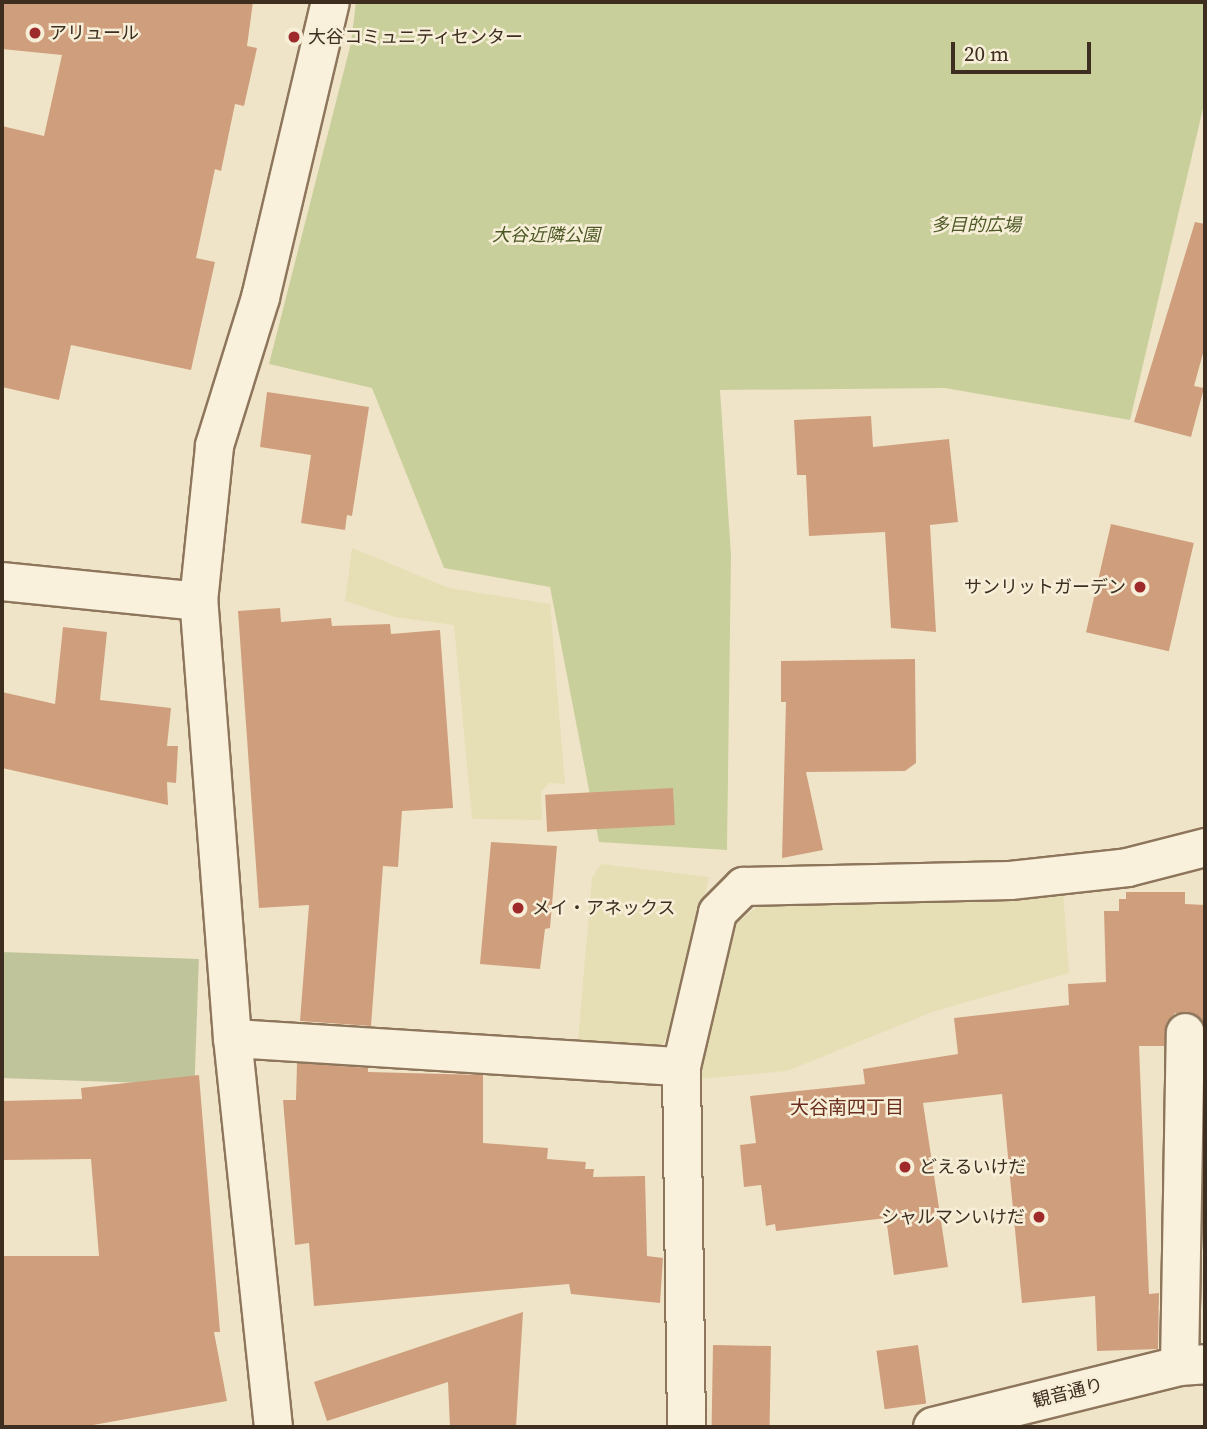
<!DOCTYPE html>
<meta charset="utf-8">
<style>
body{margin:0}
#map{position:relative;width:1207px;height:1429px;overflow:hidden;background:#f0e4c8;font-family:"Source Serif 4","Noto Sans JP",serif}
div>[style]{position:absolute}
.farmland>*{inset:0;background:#e6deb5}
.green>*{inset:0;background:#c9cf9b}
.cemetery>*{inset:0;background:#bfc49a;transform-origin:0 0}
.building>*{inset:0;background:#cf9f7d;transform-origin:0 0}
.roads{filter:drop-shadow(2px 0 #8d765c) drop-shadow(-2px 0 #8d765c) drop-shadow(0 2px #8d765c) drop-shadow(0 -2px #8d765c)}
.street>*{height:37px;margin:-18.5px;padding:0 18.5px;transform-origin:18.5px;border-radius:18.5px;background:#faf1dc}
.secondary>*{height:38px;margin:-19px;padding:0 19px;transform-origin:19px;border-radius:19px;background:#faf1dc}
.dots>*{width:19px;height:19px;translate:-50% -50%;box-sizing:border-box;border:4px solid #f7eed8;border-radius:50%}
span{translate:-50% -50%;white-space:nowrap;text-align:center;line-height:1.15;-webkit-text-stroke:5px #f7eed8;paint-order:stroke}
.poi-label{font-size:18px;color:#3d2e20}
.left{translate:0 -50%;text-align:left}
.right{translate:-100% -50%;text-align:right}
.park-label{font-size:18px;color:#4d5a26;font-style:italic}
.street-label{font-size:18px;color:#3d2e20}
.neighbourhood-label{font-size:19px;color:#6b2e1e}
.frame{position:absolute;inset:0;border:4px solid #3d2e20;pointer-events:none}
.scale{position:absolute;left:951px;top:42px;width:140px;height:32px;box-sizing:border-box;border:4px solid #3d2e20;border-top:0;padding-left:9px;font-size:21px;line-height:24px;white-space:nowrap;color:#3d2e20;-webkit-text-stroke:5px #f7eed8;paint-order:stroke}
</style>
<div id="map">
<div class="farmland">
<div style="clip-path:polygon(352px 548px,449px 588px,550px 604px,565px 784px,549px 783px,541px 792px,542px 820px,472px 819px,454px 625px,395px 617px,345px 601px)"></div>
<div style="clip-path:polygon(601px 864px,709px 877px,671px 1031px,661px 1047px,578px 1041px,592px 878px)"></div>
<div style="clip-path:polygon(1063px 890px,1069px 973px,935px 1011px,787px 1071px,700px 1079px,700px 1059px,733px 927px,761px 903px)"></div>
</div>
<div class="green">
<div style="clip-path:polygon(356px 2px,1205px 2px,1205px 100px,1130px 420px,945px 388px,720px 390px,731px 555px,727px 850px,599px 842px,550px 587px,444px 568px,372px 388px,269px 364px,351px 43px)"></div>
</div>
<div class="cemetery">
<div style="left:2px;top:952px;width:197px;height:126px;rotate:2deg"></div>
</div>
<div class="building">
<div style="clip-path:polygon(2px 2px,253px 2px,247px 46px,257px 48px,244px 106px,235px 104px,221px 171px,215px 169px,196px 258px,215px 262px,191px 370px,71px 345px,59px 400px,2px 387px,2px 126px,44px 136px,62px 55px,2px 49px)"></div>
<div style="clip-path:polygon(1195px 222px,1205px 224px,1205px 346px,1194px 386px,1204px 388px,1191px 437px,1134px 422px)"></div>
<div style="clip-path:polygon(267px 392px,369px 407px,352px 516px,347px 515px,345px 530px,301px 523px,311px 455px,260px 447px)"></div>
<div style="clip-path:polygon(871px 416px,873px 447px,949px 439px,958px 522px,930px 525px,936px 632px,891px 628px,885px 532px,809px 536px,806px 475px,797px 475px,794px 420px)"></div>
<div style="left:1111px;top:524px;width:85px;height:111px;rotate:13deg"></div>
<div style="clip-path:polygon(280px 608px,281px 622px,331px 618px,332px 626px,390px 624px,391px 634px,440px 630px,453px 808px,402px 811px,398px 867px,383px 866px,371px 1026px,300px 1021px,309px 905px,259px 908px,238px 611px)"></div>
<div style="clip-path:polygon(63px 627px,107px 632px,100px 700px,171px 708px,167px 746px,178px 746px,176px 783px,167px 782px,168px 805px,2px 768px,2px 692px,55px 704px)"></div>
<div style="clip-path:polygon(915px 659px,916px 763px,905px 771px,806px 772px,823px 850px,782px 858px,786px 702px,781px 702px,781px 661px)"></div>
<div style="left:673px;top:788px;width:37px;height:128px;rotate:87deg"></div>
<div style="clip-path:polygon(491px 842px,557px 846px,550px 928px,545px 929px,540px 969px,480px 964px)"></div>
<div style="clip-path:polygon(1126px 892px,1185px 892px,1185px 904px,1205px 905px,1205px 1026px,1195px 1014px,1175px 1013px,1167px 1022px,1164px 1046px,1139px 1046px,1149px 1294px,1159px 1293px,1158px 1349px,1097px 1351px,1095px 1296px,1022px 1303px,1002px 1094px,923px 1103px,948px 1267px,894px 1275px,886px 1218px,776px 1231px,775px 1224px,766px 1226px,761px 1185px,744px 1187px,740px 1145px,756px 1143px,750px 1096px,865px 1084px,863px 1069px,958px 1054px,954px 1018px,1069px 1005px,1068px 984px,1106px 982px,1104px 911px,1119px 911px,1119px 899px,1126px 899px)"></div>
<div style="clip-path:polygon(297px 1063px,368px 1068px,368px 1072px,483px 1075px,483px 1143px,548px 1148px,547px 1159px,586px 1162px,585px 1169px,594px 1169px,593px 1177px,645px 1176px,647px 1256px,663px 1258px,660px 1303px,571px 1294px,569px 1284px,314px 1306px,309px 1243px,295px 1245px,283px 1100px,296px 1100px)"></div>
<div style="clip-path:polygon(199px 1075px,220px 1332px,214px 1332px,227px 1401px,82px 1427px,2px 1425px,2px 1256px,99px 1256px,91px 1159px,4px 1160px,2px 1101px,82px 1099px,81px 1088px)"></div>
<div style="clip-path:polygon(523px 1312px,516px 1427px,450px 1427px,448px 1382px,327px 1421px,314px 1382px)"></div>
<div style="left:713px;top:1345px;width:58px;height:82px;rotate:1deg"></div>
<div style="left:918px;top:1345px;width:59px;height:42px;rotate:82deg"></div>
</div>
<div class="roads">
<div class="street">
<div style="left:2px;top:581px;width:197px;rotate:5.8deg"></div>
<div style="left:232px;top:1038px;width:450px;rotate:3.6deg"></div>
<div style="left:1179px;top:1366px;width:334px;rotate:-89deg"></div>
<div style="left:273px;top:1427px;width:391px;rotate:-96deg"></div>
<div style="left:232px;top:1038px;width:438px;rotate:-94.4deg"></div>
<div style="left:198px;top:601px;width:157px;rotate:-84.1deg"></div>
<div style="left:214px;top:445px;width:155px;rotate:-72.7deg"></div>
<div style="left:260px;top:297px;width:303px;rotate:-76.7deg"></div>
<div style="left:686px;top:1427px;width:361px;rotate:-90.8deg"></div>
<div style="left:681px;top:1066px;width:158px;rotate:-76.8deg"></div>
<div style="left:717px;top:912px;width:37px;rotate:-45deg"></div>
<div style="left:743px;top:886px;width:267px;rotate:-1.3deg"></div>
<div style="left:1010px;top:880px;width:118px;rotate:-6.3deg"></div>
<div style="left:1127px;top:867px;width:81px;rotate:-14.4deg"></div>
</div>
<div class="secondary">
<div style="left:933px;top:1427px;width:253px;rotate:-13.9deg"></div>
<div style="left:1179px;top:1366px;width:26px;rotate:-4deg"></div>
</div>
</div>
<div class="dots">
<div style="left:35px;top:33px;background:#9e2a2b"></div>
<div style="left:294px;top:37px;background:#9e2a2b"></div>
<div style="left:1140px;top:587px;background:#9e2a2b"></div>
<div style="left:518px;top:908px;background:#9e2a2b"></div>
<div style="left:905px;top:1167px;background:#9e2a2b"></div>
<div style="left:1039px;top:1217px;background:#9e2a2b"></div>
</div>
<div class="poi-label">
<span class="left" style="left:49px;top:33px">アリュール</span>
<span class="left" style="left:308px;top:37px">大谷コミュニティセンター</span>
<span class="right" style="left:1126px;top:587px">サンリットガーデン</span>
<span class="left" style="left:532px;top:908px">メイ・アネックス</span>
<span class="left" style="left:919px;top:1167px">どえるいけだ</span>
<span class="right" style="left:1025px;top:1217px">シャルマンいけだ</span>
</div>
<div class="park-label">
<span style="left:976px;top:225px">多目的広場</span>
<span style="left:546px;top:235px">大谷近隣公園</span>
</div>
<div class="street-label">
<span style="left:1068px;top:1393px;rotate:-14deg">観音通り</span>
</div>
<div class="neighbourhood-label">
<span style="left:847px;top:1108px">大谷南四丁目</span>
</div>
<div class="frame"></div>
<div class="scale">20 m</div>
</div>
